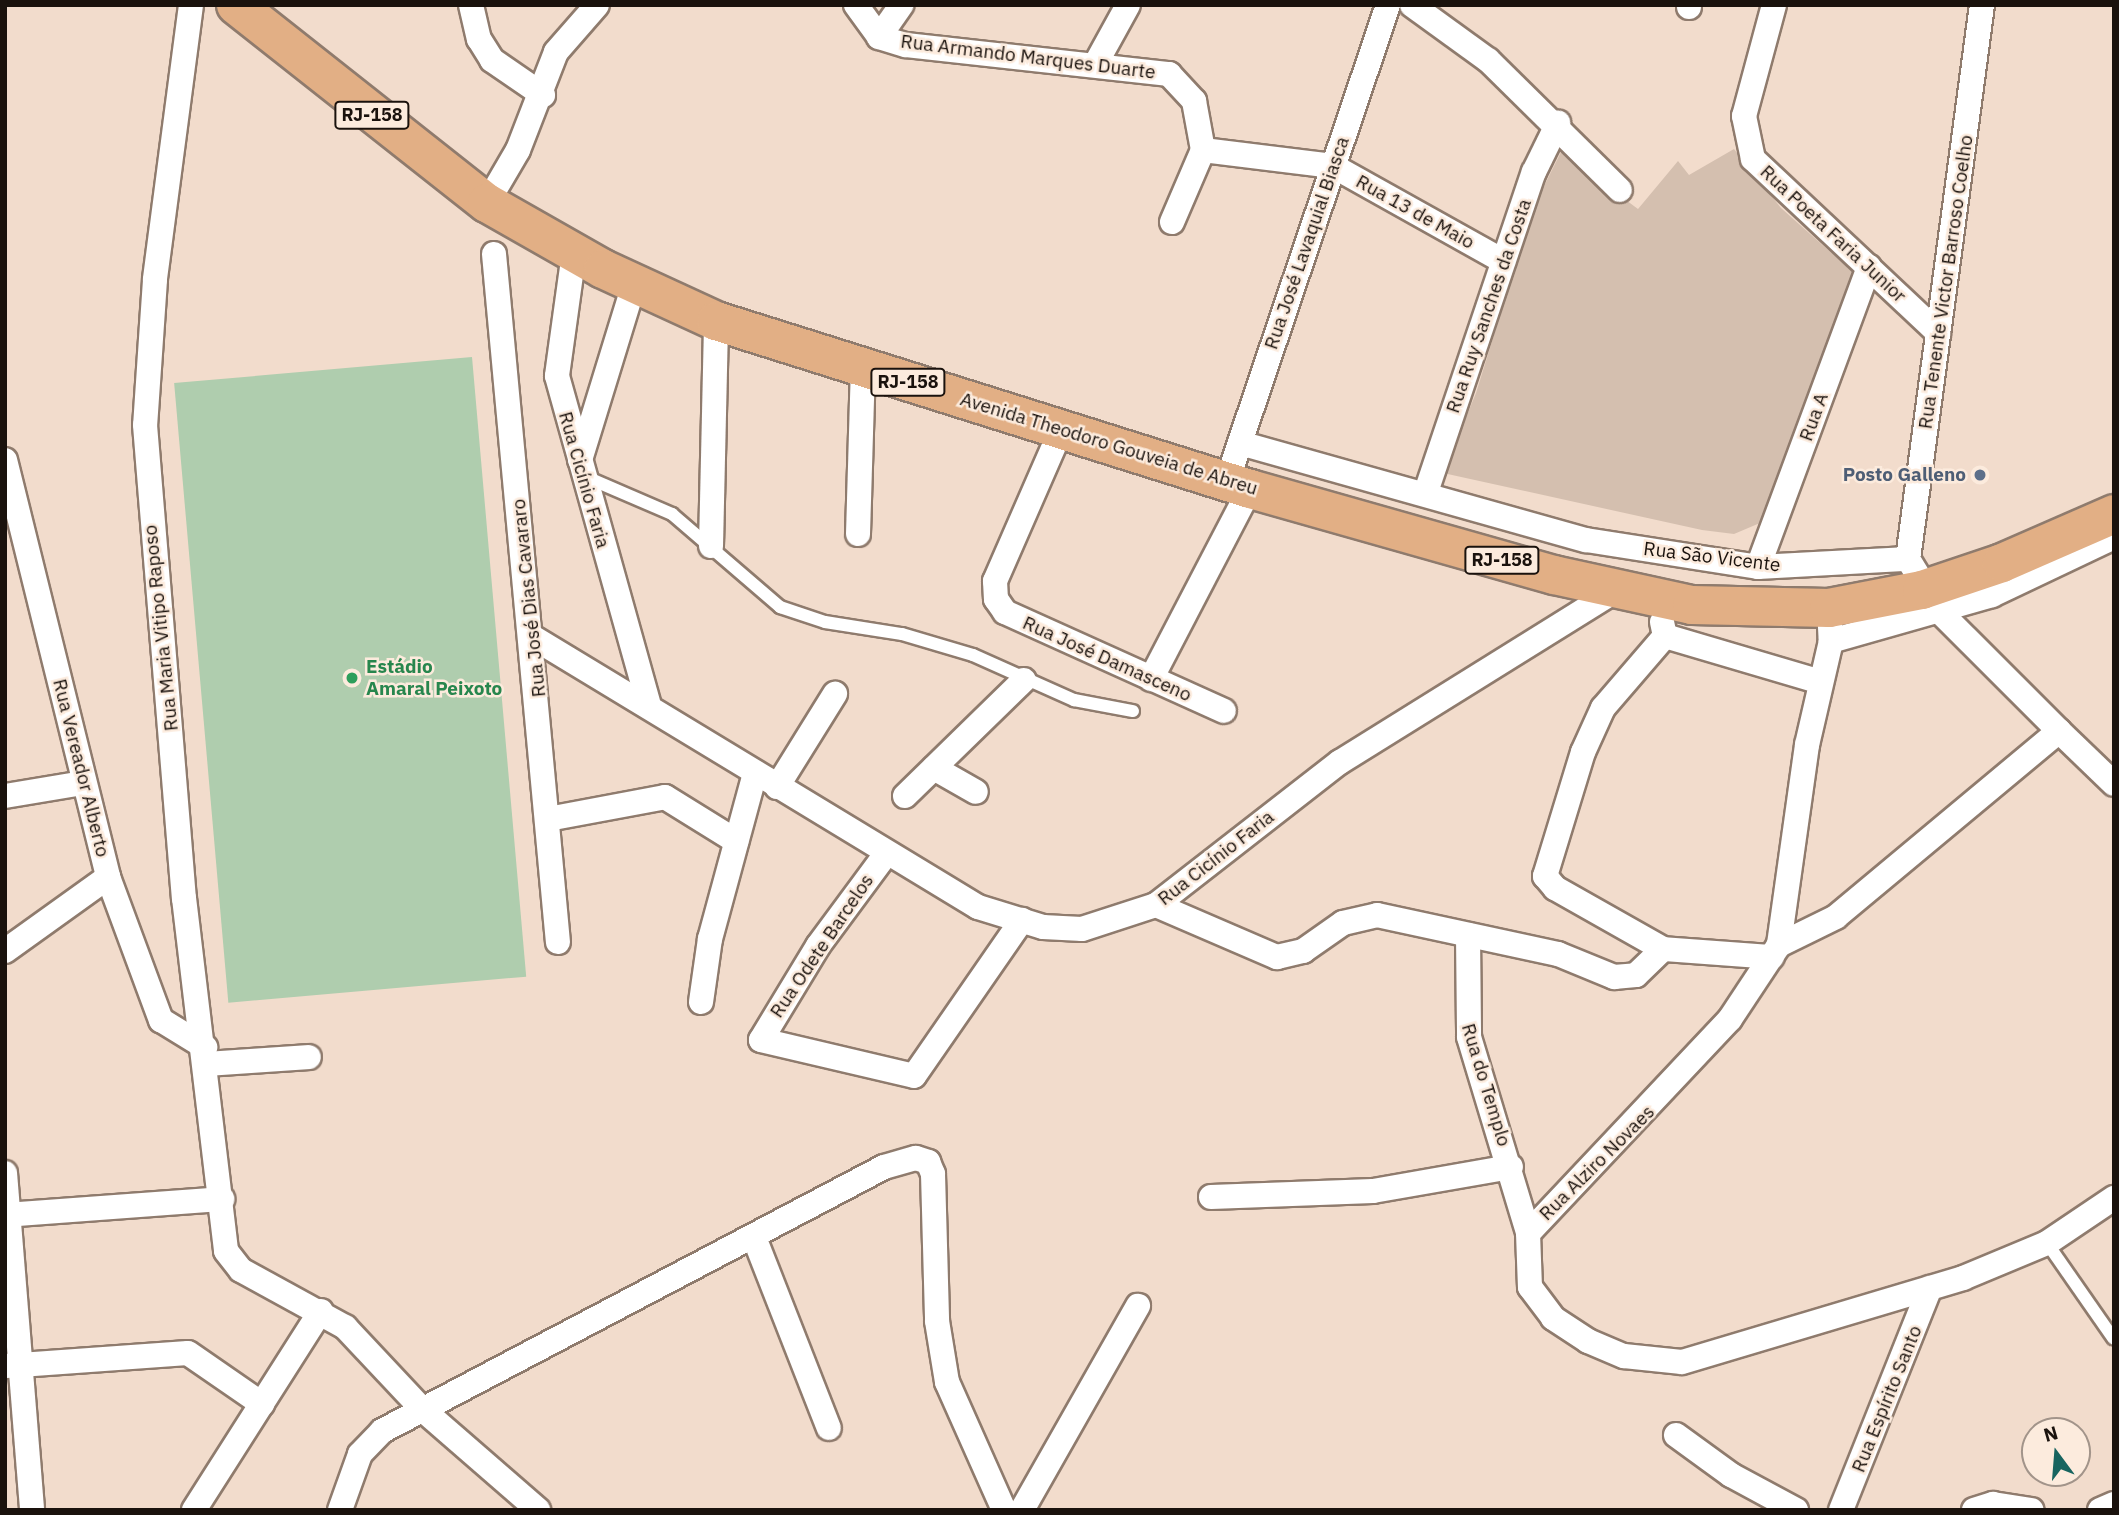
<!DOCTYPE html>
<meta charset="utf-8">
<style>
body{margin:0}
#map{position:relative;width:2119px;height:1515px;overflow:hidden;background:#f2dccc;font-family:"IBM Plex Sans",sans-serif}
div>[style]{position:absolute}
.green>*{inset:0;background:#afcdae;transform-origin:0 0}
.building>*{inset:0;background:#d4bfaf}
.roads{filter:drop-shadow(2px 0 #8f7b6d) drop-shadow(-2px 0 #8f7b6d) drop-shadow(0 2px #8f7b6d) drop-shadow(0 -2px #8f7b6d)}
.service>*{height:12px;margin:-6px;padding:0 6px;transform-origin:6px;border-radius:6px;background:#fff}
.minor>*{height:24px;margin:-12px;padding:0 12px;transform-origin:12px;border-radius:12px;background:#fff}
.primary>*{height:38px;margin:-19px;padding:0 19px;transform-origin:19px;border-radius:19px;background:#e2af85}
.dots>*{width:19px;height:19px;translate:-50% -50%;box-sizing:border-box;border:4px solid #fcebdd;border-radius:50%}
span{translate:-50% -50%;white-space:nowrap;text-align:center;line-height:1.15;-webkit-text-stroke:5px #fcebdd;paint-order:stroke}
.shield-label span{padding:2px 5px;background:#fcebdd;border:2px solid;border-radius:5px;-webkit-text-stroke-width:0}
.shield-label{font-size:18px;color:#1a120d;font-weight:700}
.street-label{font-size:19px;color:#1a120d}
.service-label{font-size:19px;color:#4e5e75;font-weight:700}
.right{translate:-100% -50%;text-align:right}
.leisure-label{font-size:19px;color:#27864d;font-weight:700}
.left{translate:0 -50%;text-align:left}
.frame{position:absolute;inset:0;border:7px solid #1a120d;pointer-events:none}
.north{position:absolute;left:2021px;top:1417px;width:70px;height:70px;box-sizing:border-box;background:#fcebdd;border:2px solid #a2948a;border-radius:50%;rotate:344deg;font-size:19px;font-weight:700;line-height:28px;text-align:center;color:#1a120d}
.north::after{content:'';display:block;margin:auto;width:24px;height:32px;background:#17645f;clip-path:polygon(50% 0,100% 100%,50% 72%,0 100%)}
</style>
<div id="map">
<div class="green">
<div style="left:472px;top:357px;width:622px;height:299px;rotate:85deg"></div>
</div>
<div class="building">
<div style="clip-path:polygon(1734px 149px,1781px 208px,1855px 274px,1760px 523px,1734px 534px,1702px 530px,1443px 473px,1476px 393px,1534px 206px,1561px 152px,1638px 209px,1678px 161px,1689px 175px)"></div>
</div>
<div class="roads">
<div class="service">
<div style="left:586px;top:477px;width:94px;rotate:23.3deg"></div>
<div style="left:672px;top:514px;width:143px;rotate:40.7deg"></div>
<div style="left:780px;top:607px;width:47px;rotate:18.4deg"></div>
<div style="left:825px;top:622px;width:78px;rotate:8.9deg"></div>
<div style="left:902px;top:634px;width:74px;rotate:16.5deg"></div>
<div style="left:973px;top:655px;width:111px;rotate:24deg"></div>
<div style="left:1074px;top:700px;width:60px;rotate:10.6deg"></div>
<div style="left:2047px;top:1243px;width:116px;rotate:55.2deg"></div>
</div>
<div class="minor">
<div style="left:191px;top:5px;width:277px;rotate:97.5deg"></div>
<div style="left:155px;top:280px;width:145px;rotate:93.9deg"></div>
<div style="left:145px;top:425px;width:475px;rotate:85.3deg"></div>
<div style="left:184px;top:898px;width:355px;rotate:83.2deg"></div>
<div style="left:226px;top:1251px;width:24px;rotate:52deg"></div>
<div style="left:241px;top:1270px;width:119px;rotate:28.7deg"></div>
<div style="left:345px;top:1327px;width:112px;rotate:46.8deg"></div>
<div style="left:422px;top:1409px;width:154px;rotate:41deg"></div>
<div style="left:471px;top:5px;width:35px;rotate:77deg"></div>
<div style="left:479px;top:39px;width:25px;rotate:58deg"></div>
<div style="left:492px;top:60px;width:62px;rotate:34.5deg"></div>
<div style="left:856px;top:5px;width:39px;rotate:54deg"></div>
<div style="left:879px;top:37px;width:28px;rotate:17deg"></div>
<div style="left:906px;top:45px;width:265px;rotate:6.3deg"></div>
<div style="left:1169px;top:74px;width:37px;rotate:47deg"></div>
<div style="left:1194px;top:101px;width:50px;rotate:79.6deg"></div>
<div style="left:1412px;top:5px;width:94px;rotate:35.9deg"></div>
<div style="left:1488px;top:60px;width:185px;rotate:44.6deg"></div>
<div style="left:1774px;top:5px;width:115px;rotate:105.1deg"></div>
<div style="left:1744px;top:116px;width:44px;rotate:78.2deg"></div>
<div style="left:1753px;top:159px;width:254px;rotate:43.2deg"></div>
<div style="left:1689px;top:7px;width:2px;rotate:-90deg"></div>
<div style="left:879px;top:37px;width:39px;rotate:-55deg"></div>
<div style="left:1095px;top:65px;width:68px;rotate:-61.2deg"></div>
<div style="left:1203px;top:150px;width:131px;rotate:7deg"></div>
<div style="left:1333px;top:166px;width:195px;rotate:29.2deg"></div>
<div style="left:487px;top:203px;width:61px;rotate:-59.7deg"></div>
<div style="left:518px;top:150px;width:105px;rotate:-68.8deg"></div>
<div style="left:556px;top:52px;width:62px;rotate:-48.9deg"></div>
<div style="left:1172px;top:222px;width:78px;rotate:-66.7deg"></div>
<div style="left:574px;top:253px;width:124px;rotate:97.9deg"></div>
<div style="left:557px;top:376px;width:339px;rotate:74.4deg"></div>
<div style="left:494px;top:254px;width:691px;rotate:84.69deg"></div>
<div style="left:1061px;top:430px;width:165px;rotate:113.6deg"></div>
<div style="left:995px;top:581px;width:18px;rotate:87deg"></div>
<div style="left:996px;top:599px;width:16px;rotate:55deg"></div>
<div style="left:1005px;top:612px;width:240px;rotate:24.3deg"></div>
<div style="left:1240px;top:443px;width:359px;rotate:15.7deg"></div>
<div style="left:1586px;top:540px;width:174px;rotate:8.9deg"></div>
<div style="left:1758px;top:567px;width:150px;rotate:-3.1deg"></div>
<div style="left:1908px;top:559px;width:63px;rotate:58.6deg"></div>
<div style="left:1941px;top:613px;width:167px;rotate:45deg"></div>
<div style="left:2059px;top:731px;width:290px;rotate:140.2deg"></div>
<div style="left:1836px;top:917px;width:64px;rotate:153.8deg"></div>
<div style="left:5px;top:460px;width:430px;rotate:76.1deg"></div>
<div style="left:108px;top:877px;width:153px;rotate:69.7deg"></div>
<div style="left:161px;top:1020px;width:52px;rotate:31.5deg"></div>
<div style="left:580px;top:460px;width:183px;rotate:-72.9deg"></div>
<div style="left:1227px;top:481px;width:502px;rotate:-71.31deg"></div>
<div style="left:1426px;top:492px;width:338px;rotate:-71.4deg"></div>
<div style="left:1534px;top:172px;width:55px;rotate:-63.9deg"></div>
<div style="left:858px;top:534px;width:165px;rotate:-88.3deg"></div>
<div style="left:711px;top:546px;width:225px;rotate:-88.7deg"></div>
<div style="left:1908px;top:559px;width:559px;rotate:-82.39deg"></div>
<div style="left:1758px;top:567px;width:320px;rotate:-69.7deg"></div>
<div style="left:1829px;top:608px;width:33px;rotate:87deg"></div>
<div style="left:1831px;top:641px;width:107px;rotate:103deg"></div>
<div style="left:1807px;top:745px;width:202px;rotate:98deg"></div>
<div style="left:1779px;top:945px;width:89px;rotate:123.5deg"></div>
<div style="left:1730px;top:1019px;width:294px;rotate:133.3deg"></div>
<div style="left:1528px;top:1233px;width:54px;rotate:87.9deg"></div>
<div style="left:1530px;top:1287px;width:39px;rotate:53deg"></div>
<div style="left:1553px;top:1318px;width:42px;rotate:33.3deg"></div>
<div style="left:1588px;top:1341px;width:39px;rotate:23deg"></div>
<div style="left:1624px;top:1356px;width:58px;rotate:5.9deg"></div>
<div style="left:1682px;top:1362px;width:293px;rotate:-16.6deg"></div>
<div style="left:1963px;top:1278px;width:91px;rotate:-22.6deg"></div>
<div style="left:2047px;top:1243px;width:81px;rotate:-33.9deg"></div>
<div style="left:1662px;top:622px;width:14px;rotate:78deg"></div>
<div style="left:1665px;top:636px;width:159px;rotate:16.4deg"></div>
<div style="left:1665px;top:636px;width:95px;rotate:130.7deg"></div>
<div style="left:1603px;top:708px;width:48px;rotate:114.4deg"></div>
<div style="left:1583px;top:752px;width:130px;rotate:107deg"></div>
<div style="left:1545px;top:876px;width:16px;rotate:50deg"></div>
<div style="left:1555px;top:888px;width:124px;rotate:29.5deg"></div>
<div style="left:1663px;top:949px;width:109px;rotate:4.2deg"></div>
<div style="left:534px;top:638px;width:519px;rotate:31.21deg"></div>
<div style="left:978px;top:907px;width:68px;rotate:17.1deg"></div>
<div style="left:1043px;top:927px;width:39px;rotate:3deg"></div>
<div style="left:1082px;top:929px;width:78px;rotate:-18deg"></div>
<div style="left:1156px;top:905px;width:233px;rotate:-37.9deg"></div>
<div style="left:1340px;top:762px;width:324px;rotate:-31.9deg"></div>
<div style="left:1831px;top:641px;width:167px;rotate:-15.9deg"></div>
<div style="left:1992px;top:595px;width:135px;rotate:-25.4deg"></div>
<div style="left:1151px;top:679px;width:214px;rotate:-62.5deg"></div>
<div style="left:2059px;top:731px;width:76px;rotate:43.9deg"></div>
<div style="left:934px;top:768px;width:48px;rotate:29.7deg"></div>
<div style="left:777px;top:787px;width:110px;rotate:-58.1deg"></div>
<div style="left:5px;top:796px;width:79px;rotate:-9.5deg"></div>
<div style="left:905px;top:796px;width:166px;rotate:-44.3deg"></div>
<div style="left:548px;top:819px;width:119px;rotate:-10.6deg"></div>
<div style="left:665px;top:797px;width:84px;rotate:31.8deg"></div>
<div style="left:886px;top:854px;width:114px;rotate:126.5deg"></div>
<div style="left:818px;top:946px;width:110px;rotate:121.2deg"></div>
<div style="left:761px;top:1040px;width:157px;rotate:13.2deg"></div>
<div style="left:914px;top:1076px;width:190px;rotate:-55.3deg"></div>
<div style="left:1156px;top:905px;width:132px;rotate:23.3deg"></div>
<div style="left:1277px;top:957px;width:27px;rotate:-13deg"></div>
<div style="left:1303px;top:951px;width:49px;rotate:-35deg"></div>
<div style="left:1343px;top:923px;width:35px;rotate:-13deg"></div>
<div style="left:1377px;top:915px;width:185px;rotate:12.2deg"></div>
<div style="left:1558px;top:954px;width:61px;rotate:22.3deg"></div>
<div style="left:1614px;top:977px;width:22px;rotate:-5deg"></div>
<div style="left:1636px;top:975px;width:37px;rotate:-44deg"></div>
<div style="left:1468px;top:935px;width:102px;rotate:89.4deg"></div>
<div style="left:1469px;top:1037px;width:205px;rotate:73.2deg"></div>
<div style="left:5px;top:951px;width:127px;rotate:-35.7deg"></div>
<div style="left:701px;top:1002px;width:64px;rotate:-81.9deg"></div>
<div style="left:710px;top:939px;width:172px;rotate:-74.8deg"></div>
<div style="left:207px;top:1064px;width:102px;rotate:-3.9deg"></div>
<div style="left:5px;top:1173px;width:338px;rotate:85.4deg"></div>
<div style="left:1211px;top:1197px;width:162px;rotate:-2.1deg"></div>
<div style="left:1373px;top:1191px;width:140px;rotate:-9.9deg"></div>
<div style="left:5px;top:1215px;width:218px;rotate:-4.2deg"></div>
<div style="left:754px;top:1237px;width:205px;rotate:68.6deg"></div>
<div style="left:6px;top:1366px;width:182px;rotate:-4.1deg"></div>
<div style="left:188px;top:1353px;width:90px;rotate:34.6deg"></div>
<div style="left:1676px;top:1435px;width:68px;rotate:36deg"></div>
<div style="left:1731px;top:1475px;width:74px;rotate:28.3deg"></div>
<div style="left:194px;top:1510px;width:236px;rotate:-57.5deg"></div>
<div style="left:340px;top:1510px;width:59px;rotate:-70.3deg"></div>
<div style="left:360px;top:1454px;width:32px;rotate:-46deg"></div>
<div style="left:382px;top:1431px;width:567px;rotate:-27.74deg"></div>
<div style="left:884px;top:1167px;width:33px;rotate:-16deg"></div>
<div style="left:916px;top:1158px;width:13px;rotate:18deg"></div>
<div style="left:928px;top:1162px;width:13px;rotate:67deg"></div>
<div style="left:933px;top:1174px;width:147px;rotate:88.4deg"></div>
<div style="left:937px;top:1321px;width:62px;rotate:80.7deg"></div>
<div style="left:947px;top:1382px;width:140px;rotate:66deg"></div>
<div style="left:1022px;top:1510px;width:235px;rotate:-60.4deg"></div>
<div style="left:1841px;top:1510px;width:239px;rotate:-68.2deg"></div>
<div style="left:1974px;top:1510px;width:20px;rotate:-18deg"></div>
<div style="left:1993px;top:1504px;width:39px;rotate:9deg"></div>
<div style="left:2100px;top:1510px;width:15px;rotate:-23deg"></div>
</div>
<div class="primary">
<div style="left:236px;top:5px;width:320px;rotate:38.3deg"></div>
<div style="left:487px;top:203px;width:133px;rotate:29.6deg"></div>
<div style="left:603px;top:269px;width:124px;rotate:24.7deg"></div>
<div style="left:716px;top:321px;width:560px;rotate:17.46deg"></div>
<div style="left:1250px;top:489px;width:316px;rotate:15.8deg"></div>
<div style="left:1554px;top:575px;width:141px;rotate:12.3deg"></div>
<div style="left:1692px;top:605px;width:137px;rotate:1.3deg"></div>
<div style="left:1829px;top:608px;width:95px;rotate:-11deg"></div>
<div style="left:1922px;top:590px;width:84px;rotate:-18.6deg"></div>
<div style="left:2002px;top:563px;width:122px;rotate:-23.6deg"></div>
</div>
</div>
<div class="dots">
<div style="left:1980px;top:475px;background:#5c6f8a"></div>
<div style="left:352px;top:678px;background:#2e9e5b"></div>
</div>
<div class="shield-label">
<span style="left:372px;top:115px">RJ-158</span>
<span style="left:908px;top:382px">RJ-158</span>
<span style="left:1502px;top:560px">RJ-158</span>
</div>
<div class="street-label">
<span style="left:1028px;top:57px;rotate:7deg">Rua Armando Marques Duarte</span>
<span style="left:1415px;top:212px;rotate:29deg">Rua 13 de Maio</span>
<span style="left:1833px;top:234px;rotate:43deg">Rua Poeta Faria Junior</span>
<span style="left:1307px;top:243px;rotate:-71deg">Rua José Lavaquial Biasca</span>
<span style="left:1946px;top:282px;rotate:-82deg">Rua Tenente Victor Barroso Coelho</span>
<span style="left:1489px;top:306px;rotate:-71deg">Rua Ruy Sanches da Costa</span>
<span style="left:1814px;top:417px;rotate:-70deg">Rua A</span>
<span style="left:1109px;top:444px;rotate:17deg">Avenida Theodoro Gouveia de Abreu</span>
<span style="left:584px;top:480px;rotate:74deg">Rua Cicínio Faria</span>
<span style="left:1712px;top:557px;rotate:7deg">Rua São Vicente</span>
<span style="left:529px;top:598px;rotate:-96deg">Rua José Dias Cavararo</span>
<span style="left:161px;top:628px;rotate:-96deg">Rua Maria Vitipo Raposo</span>
<span style="left:1107px;top:659px;rotate:24deg">Rua José Damasceno</span>
<span style="left:81px;top:768px;rotate:76deg">Rua Vereador Alberto</span>
<span style="left:1216px;top:858px;rotate:-38deg">Rua Cicínio Faria</span>
<span style="left:822px;top:946px;rotate:-56deg">Rua Odete Barcelos</span>
<span style="left:1486px;top:1085px;rotate:73deg">Rua do Templo</span>
<span style="left:1597px;top:1163px;rotate:-45deg">Rua Alziro Novaes</span>
<span style="left:1887px;top:1399px;rotate:-68deg">Rua Espírito Santo</span>
</div>
<div class="service-label">
<span class="right" style="left:1966px;top:475px">Posto Galleno</span>
</div>
<div class="leisure-label">
<span class="left" style="left:366px;top:678px">Estádio<br>Amaral Peixoto</span>
</div>
<div class="frame"></div>
<div class="north">N</div>
</div>
